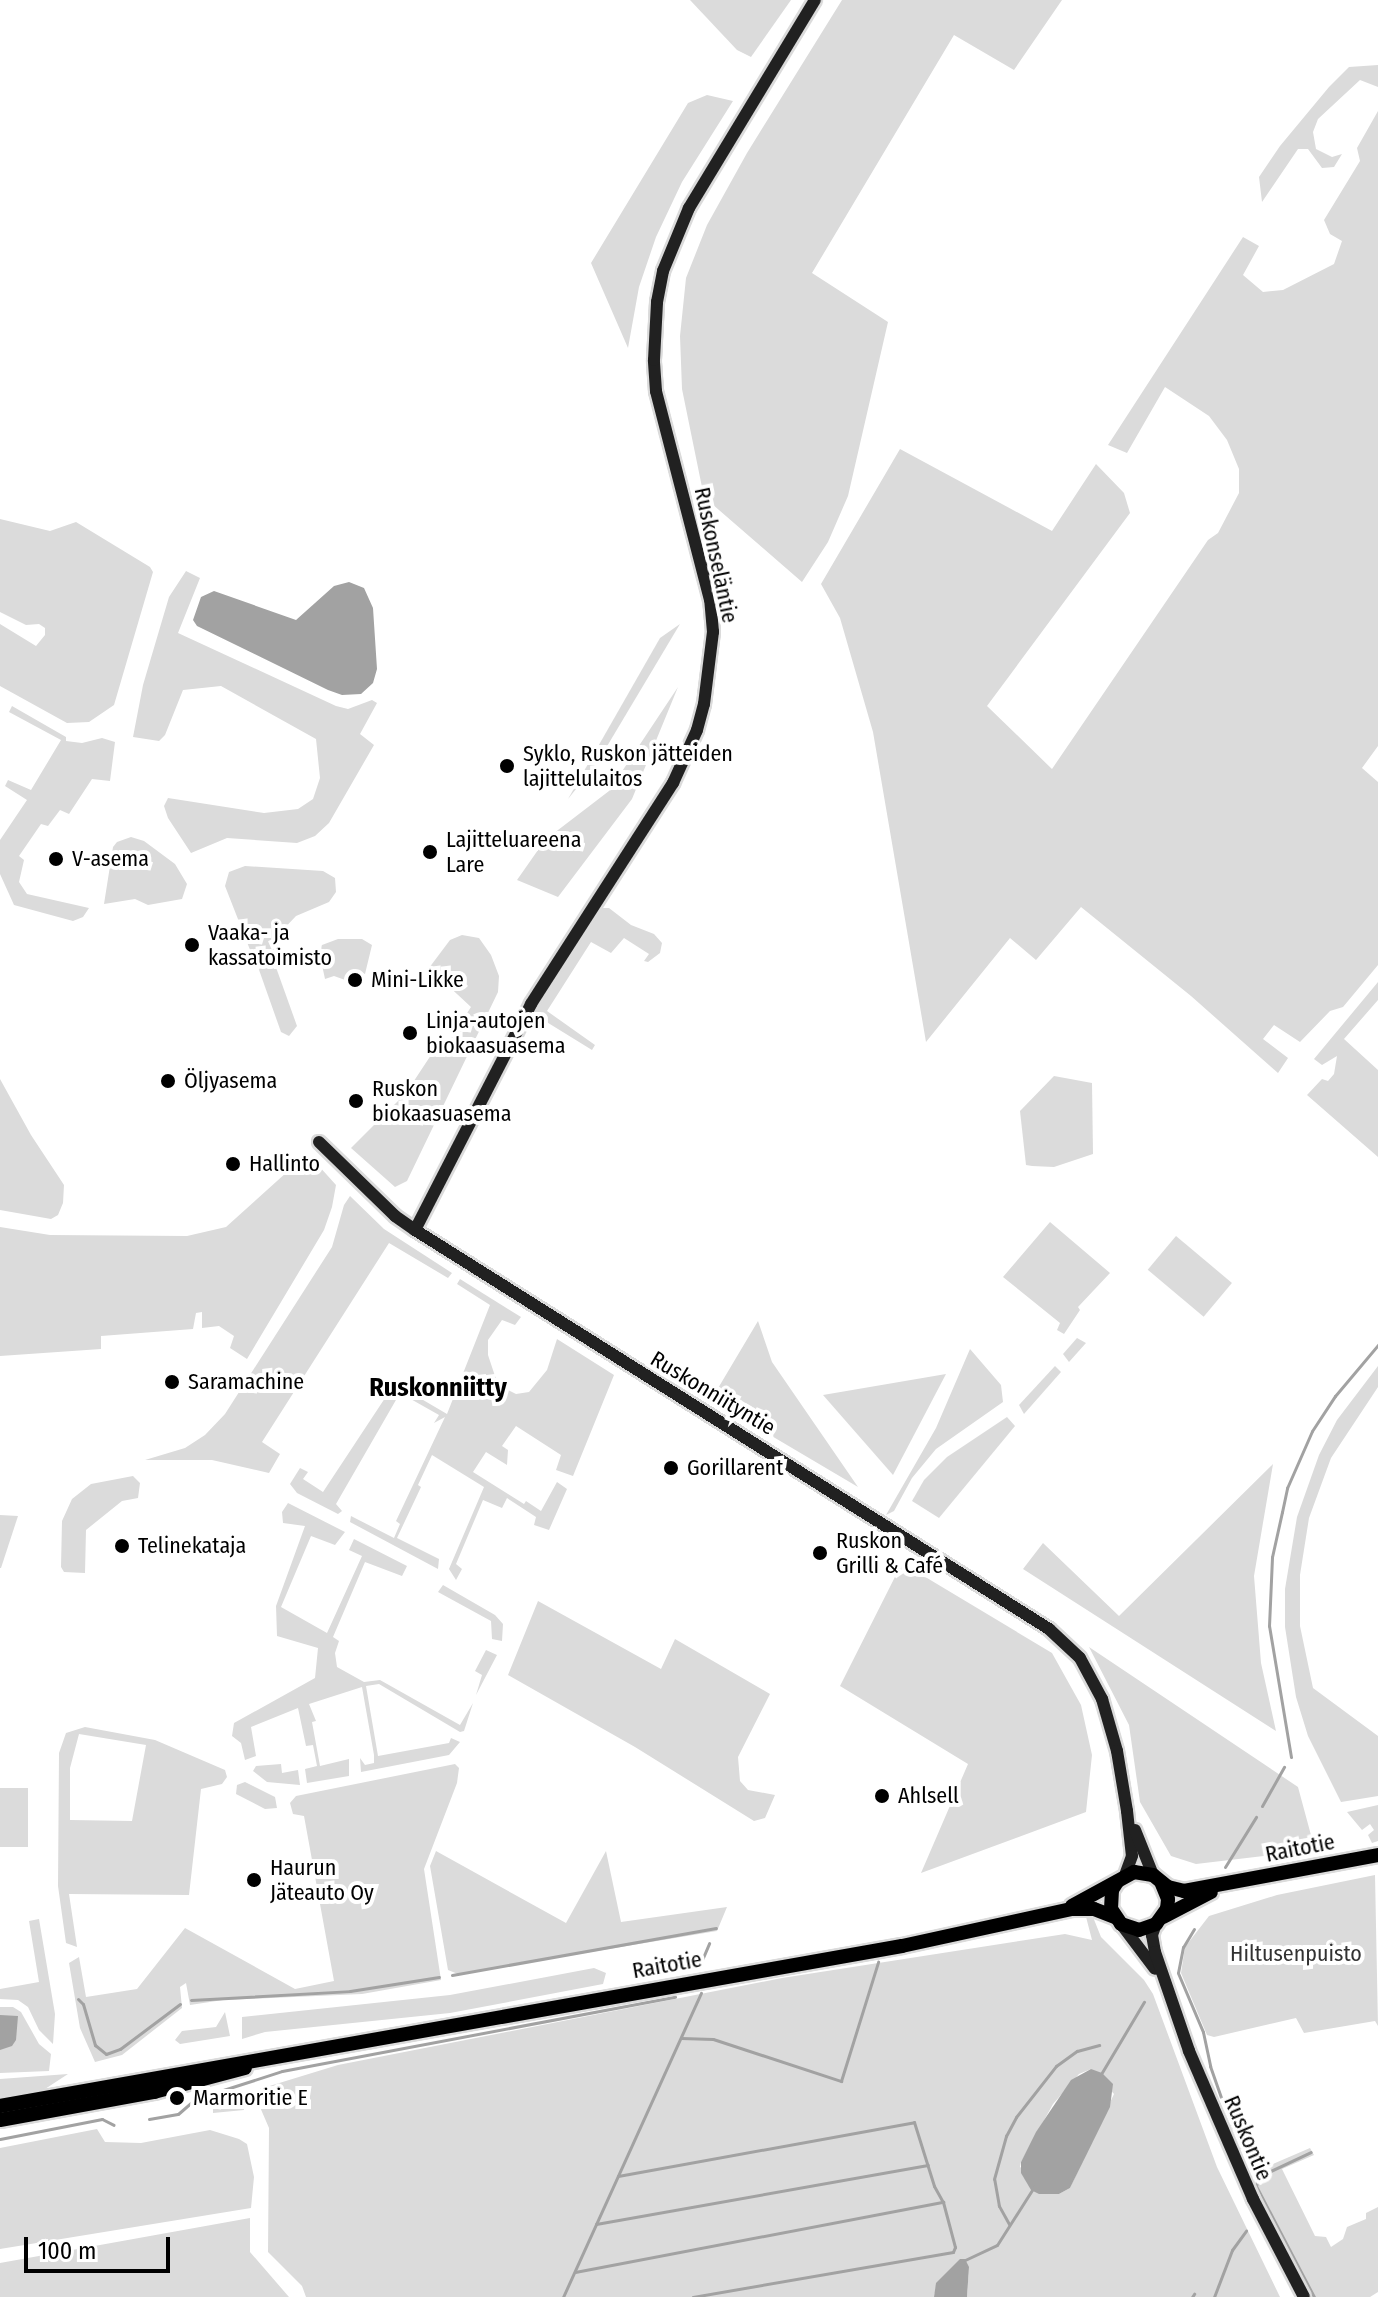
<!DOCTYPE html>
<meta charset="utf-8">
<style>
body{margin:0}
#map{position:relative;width:1378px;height:2297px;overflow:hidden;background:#fff;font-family:"Fira Sans Condensed",sans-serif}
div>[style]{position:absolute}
.green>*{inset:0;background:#dbdbdb;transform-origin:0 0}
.water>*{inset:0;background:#a2a2a2}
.stream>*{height:3px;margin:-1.5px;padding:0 1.5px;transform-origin:1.5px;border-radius:1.5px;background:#a2a2a2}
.roads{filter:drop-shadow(2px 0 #dbdbdb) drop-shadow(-2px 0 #dbdbdb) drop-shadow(0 2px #dbdbdb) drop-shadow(0 -2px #dbdbdb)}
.secondary>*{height:12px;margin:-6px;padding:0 6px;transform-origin:6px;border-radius:6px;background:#212121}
.primary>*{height:14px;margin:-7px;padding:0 7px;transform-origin:7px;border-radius:7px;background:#000}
.dots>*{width:22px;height:22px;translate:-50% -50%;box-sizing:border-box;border:4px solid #fff;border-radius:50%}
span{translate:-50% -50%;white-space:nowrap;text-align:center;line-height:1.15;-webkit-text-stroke:8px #fff;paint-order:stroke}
.street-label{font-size:22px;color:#000}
.poi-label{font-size:22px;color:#000}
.left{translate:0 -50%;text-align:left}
.park-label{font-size:22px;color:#323232}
.quarter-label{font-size:26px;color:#000;font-weight:700}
.scale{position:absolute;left:24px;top:2237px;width:146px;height:36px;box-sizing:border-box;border:4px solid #000;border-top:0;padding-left:10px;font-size:24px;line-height:28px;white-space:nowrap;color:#000;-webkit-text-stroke:6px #fff;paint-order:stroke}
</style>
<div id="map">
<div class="green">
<div style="clip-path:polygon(690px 0,791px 0,751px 57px,737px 50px)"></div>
<div style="clip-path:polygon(842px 0,1062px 0,1014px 70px,954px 35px,812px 273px,888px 322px,848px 496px,828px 542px,802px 582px,704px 497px,682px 389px,680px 336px,686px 278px,707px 225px,747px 153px)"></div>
<div style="clip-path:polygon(1378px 65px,1378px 87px,1360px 80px,1318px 119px,1313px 132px,1316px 149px,1332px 157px,1342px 154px,1334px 167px,1322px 168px,1308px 149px,1298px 149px,1262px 202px,1259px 177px,1280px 146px,1329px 87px,1349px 67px)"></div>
<div style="clip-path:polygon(707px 95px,733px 101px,682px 182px,656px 237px,639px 287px,628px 348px,591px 263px,688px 103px)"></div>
<div style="clip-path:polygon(1378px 111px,1378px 746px,1362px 768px,1378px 782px,1378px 965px,1343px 1007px,1330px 1011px,1300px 1042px,1274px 1025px,1263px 1039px,1288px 1058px,1278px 1073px,1191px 996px,1081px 907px,1036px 960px,1010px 938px,926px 1042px,873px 732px,840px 618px,821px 584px,900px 449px,1052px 531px,1096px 464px,1124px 493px,1130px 513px,987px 706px,1052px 769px,1208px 540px,1218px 533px,1239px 493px,1239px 469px,1227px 440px,1209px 416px,1165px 387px,1127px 453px,1108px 445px,1243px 237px,1259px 246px,1243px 275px,1263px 292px,1283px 290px,1334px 264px,1342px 241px,1330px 234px,1324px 220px,1360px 161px,1357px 148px)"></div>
<div style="clip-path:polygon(0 519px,50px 531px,76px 522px,150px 567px,153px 572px,114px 705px,89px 722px,67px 723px,0 686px,0 624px,36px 646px,45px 635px,45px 628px,39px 624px,26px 625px,0 612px)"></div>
<div style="clip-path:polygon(186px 571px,200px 578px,178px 633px,336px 706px,348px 709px,372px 700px,377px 703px,360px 734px,374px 745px,329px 823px,315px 836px,297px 843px,227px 838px,191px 853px,168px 818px,164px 806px,168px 798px,264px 813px,298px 809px,313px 799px,320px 778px,316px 739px,221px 686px,183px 690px,165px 735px,159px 741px,133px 737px,143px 685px,169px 597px)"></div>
<div style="clip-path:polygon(680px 624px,597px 763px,568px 799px,660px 638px)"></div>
<div style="clip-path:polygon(678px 687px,632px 799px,558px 897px,517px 880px,545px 840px,609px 791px)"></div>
<div style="clip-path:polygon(12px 706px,66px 737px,66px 741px,82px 743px,102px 738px,115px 742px,110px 781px,92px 779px,69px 814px,60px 810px,48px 826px,41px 824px,19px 856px,24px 860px,19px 882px,27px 894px,89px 908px,83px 917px,73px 921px,14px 905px,0 874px,0 840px,27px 800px,5px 786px,8px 780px,31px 790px,61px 740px,9px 712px)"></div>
<div style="clip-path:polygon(131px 837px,144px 841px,175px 864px,187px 884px,182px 899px,148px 905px,135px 899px,104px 904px,113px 847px,117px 842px)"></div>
<div style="clip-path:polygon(245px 866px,323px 871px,335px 878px,336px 892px,329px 902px,296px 916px,278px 935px,278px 950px,254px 960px,225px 886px,229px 872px)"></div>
<div style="clip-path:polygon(600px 908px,609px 908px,631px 925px,654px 934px,662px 943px,660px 953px,648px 962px,644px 961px,649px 954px,624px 938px,611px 953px,591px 942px,547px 1011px,595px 1045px,592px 1050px,532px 1013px)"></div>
<div style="clip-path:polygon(462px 935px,479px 938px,491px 955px,499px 976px,498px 992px,407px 1181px,395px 1187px,351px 1148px,406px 1093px,433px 1052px,442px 1051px,471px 1007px,429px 968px,450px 940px)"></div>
<div style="clip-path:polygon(338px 939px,362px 939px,372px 945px,365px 974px,353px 969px,348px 981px,334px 976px,325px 979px,319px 951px,322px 945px)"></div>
<div style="clip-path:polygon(273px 959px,297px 1026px,289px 1036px,281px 1032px,258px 967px)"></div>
<div style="clip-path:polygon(1378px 982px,1378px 1000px,1344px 1039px,1378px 1070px,1378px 1157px,1307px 1095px,1322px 1079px,1328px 1081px,1334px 1074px,1337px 1056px,1322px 1065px,1314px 1059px)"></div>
<div style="clip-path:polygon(1054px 1076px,1092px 1083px,1093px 1154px,1054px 1167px,1032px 1166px,1026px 1165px,1020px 1111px)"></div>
<div style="clip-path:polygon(0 1079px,31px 1135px,64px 1185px,63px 1203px,58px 1215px,51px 1219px,0 1210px)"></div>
<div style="clip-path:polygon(297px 1163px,318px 1165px,336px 1185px,332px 1207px,324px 1230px,247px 1359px,230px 1348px,234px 1336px,219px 1326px,202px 1328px,202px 1312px,196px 1313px,193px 1329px,101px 1336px,101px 1349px,0 1356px,0 1227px,50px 1235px,187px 1236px,226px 1227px)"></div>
<div style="clip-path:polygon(350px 1196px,384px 1229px,452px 1273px,448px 1278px,389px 1243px,262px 1442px,280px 1454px,269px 1473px,212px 1460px,145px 1460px,185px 1448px,205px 1435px,225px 1414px,332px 1247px,344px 1205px)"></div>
<div style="clip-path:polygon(1050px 1222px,1110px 1273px,1078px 1307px,1080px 1310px,1064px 1334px,1057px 1330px,1060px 1323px,1003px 1277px)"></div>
<div style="left:1176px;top:1236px;width:73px;height:44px;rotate:40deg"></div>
<div style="clip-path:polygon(460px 1279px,521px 1317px,515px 1325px,502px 1320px,488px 1340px,488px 1355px,498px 1385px,516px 1394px,529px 1392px,547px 1370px,557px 1339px,614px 1375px,573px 1476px,556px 1470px,561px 1455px,516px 1426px,502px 1446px,508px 1450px,507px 1465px,486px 1452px,473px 1472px,524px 1504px,526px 1501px,541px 1511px,557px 1482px,567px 1489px,549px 1530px,534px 1525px,536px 1517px,507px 1498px,502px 1508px,483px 1500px,456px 1564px,462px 1569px,456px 1580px,449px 1569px,484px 1487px,432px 1455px,418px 1485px,421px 1487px,397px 1538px,439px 1559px,438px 1569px,350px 1522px,351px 1516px,394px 1538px,400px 1524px,396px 1521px,445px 1417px,434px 1423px,439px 1415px,400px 1393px,336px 1504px,342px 1511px,338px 1514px,297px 1493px,290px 1484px,300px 1468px,308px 1472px,303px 1479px,323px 1492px,387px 1395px,392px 1398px,401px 1387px,447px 1414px,490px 1305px,457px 1284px)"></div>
<div style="clip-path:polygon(758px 1321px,772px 1362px,858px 1487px,711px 1400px)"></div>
<div style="clip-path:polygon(1077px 1338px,1086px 1343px,1069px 1362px,1063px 1354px)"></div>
<div style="clip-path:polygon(970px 1349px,1001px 1385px,1003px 1402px,936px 1449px,912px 1478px,894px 1511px,886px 1515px,936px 1428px)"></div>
<div style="clip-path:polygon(1055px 1366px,1061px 1372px,1024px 1414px,1019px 1405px)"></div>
<div style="clip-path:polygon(1378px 1366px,1378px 1387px,1331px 1458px,1309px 1518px,1300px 1575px,1300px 1626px,1313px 1688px,1378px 1736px,1378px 1796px,1341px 1802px,1308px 1736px,1296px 1697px,1285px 1627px,1285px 1589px,1297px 1517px,1319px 1455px,1337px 1420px)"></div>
<div style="clip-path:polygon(946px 1374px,893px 1475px,823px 1395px)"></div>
<div style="clip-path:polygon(1007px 1417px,1015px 1426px,939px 1518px,912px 1501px,924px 1480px,947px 1457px)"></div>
<div style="clip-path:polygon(1273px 1464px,1254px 1576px,1261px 1663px,1276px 1731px,1023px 1569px,1043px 1543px,1119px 1616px)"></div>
<div style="clip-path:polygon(133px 1476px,140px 1483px,138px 1498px,122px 1501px,86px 1530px,85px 1573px,64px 1572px,61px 1567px,62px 1521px,72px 1499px,91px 1484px)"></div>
<div style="clip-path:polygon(288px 1503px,345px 1532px,335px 1545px,311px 1536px,281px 1607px,327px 1633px,362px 1556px,349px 1550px,354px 1539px,407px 1566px,402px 1576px,365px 1562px,333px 1637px,339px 1641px,335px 1653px,337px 1667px,364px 1682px,380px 1680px,460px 1725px,473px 1703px,464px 1731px,460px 1732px,379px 1684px,366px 1686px,378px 1756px,449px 1743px,451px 1738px,460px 1742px,449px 1755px,361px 1772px,360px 1758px,365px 1765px,374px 1763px,374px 1755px,362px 1687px,309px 1704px,316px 1721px,312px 1722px,320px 1766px,349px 1759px,349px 1776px,307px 1783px,305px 1769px,317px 1766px,313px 1745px,306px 1746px,298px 1708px,251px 1727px,256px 1756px,245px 1760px,241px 1743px,232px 1736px,234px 1723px,315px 1678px,318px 1648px,277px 1636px,276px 1606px,305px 1526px,283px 1523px,282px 1512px)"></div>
<div style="clip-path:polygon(0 1515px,18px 1516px,1px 1568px,0 1568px)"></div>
<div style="clip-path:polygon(902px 1563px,1052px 1653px,1081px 1705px,1092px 1755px,1086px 1812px,921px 1873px,968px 1764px,840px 1686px)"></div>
<div style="clip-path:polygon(443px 1585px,495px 1615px,503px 1624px,502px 1641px,492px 1639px,491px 1621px,438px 1592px)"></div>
<div style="clip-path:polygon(538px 1601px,661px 1669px,675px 1639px,770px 1694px,738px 1757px,740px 1781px,748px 1790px,775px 1795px,765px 1818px,754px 1821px,635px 1747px,508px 1675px)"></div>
<div style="clip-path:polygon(1089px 1647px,1298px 1787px,1315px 1850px,1196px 1864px,1171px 1856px,1140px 1802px,1129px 1725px)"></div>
<div style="clip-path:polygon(486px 1650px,497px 1655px,476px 1695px,482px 1675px,475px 1671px)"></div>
<div style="clip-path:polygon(evenodd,85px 1727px,155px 1740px,225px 1770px,227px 1777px,222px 1784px,201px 1789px,189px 1895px,69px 1894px,77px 1947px,66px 1943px,58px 1886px,59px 1753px,66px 1733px,85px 1727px,79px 1734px,146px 1745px,132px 1821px,70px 1820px,70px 1768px,79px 1734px)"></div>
<div style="clip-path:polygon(281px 1764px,282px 1773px,298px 1770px,300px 1785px,267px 1782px,253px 1771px,256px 1766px)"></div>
<div style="clip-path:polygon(455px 1764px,459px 1768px,457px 1783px,424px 1869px,441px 1980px,362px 1994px,223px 2000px,190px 2005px,186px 1983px,180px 1987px,182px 2008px,122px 2055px,95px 2062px,80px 2028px,69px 1963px,79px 1957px,86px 1997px,137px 1989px,185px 1928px,295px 1989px,334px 1981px,304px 1816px,293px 1814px,290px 1803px,296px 1796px)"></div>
<div style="clip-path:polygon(245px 1782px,275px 1797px,277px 1808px,265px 1809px,236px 1794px,237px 1785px)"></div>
<div style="left:0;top:1788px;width:28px;height:59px"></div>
<div style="clip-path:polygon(1378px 1805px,1378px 1841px,1372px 1843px,1368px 1835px,1374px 1830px,1370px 1824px,1362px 1830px,1347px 1812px)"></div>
<div style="clip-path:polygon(436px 1851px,566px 1923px,606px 1851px,621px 1922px,727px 1907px,717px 1931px,458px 1974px,448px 1970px,430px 1866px)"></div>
<div style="clip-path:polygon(1375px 1875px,1378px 2026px,1375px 2021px,1304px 2033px,1296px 2018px,1214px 2037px,1207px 2035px,1181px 1973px,1185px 1947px,1209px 1916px,1277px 1895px)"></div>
<div style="clip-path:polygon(evenodd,1091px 1912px,1101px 1937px,1144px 1980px,1153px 1994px,1217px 2167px,1280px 2297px,967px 2297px,969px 2267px,937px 2283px,934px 2297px,306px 2297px,302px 2286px,268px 2252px,269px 2128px,253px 2091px,338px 2065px,782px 1978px,1065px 1934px,1092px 1940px,1085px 1913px,1091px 1912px,1091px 2069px,1114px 2094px,1070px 2188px,1059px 2194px,1020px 2167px,1021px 2162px,1053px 2104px,1079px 2074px,1091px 2069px)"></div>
<div style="clip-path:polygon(39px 1919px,55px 2014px,53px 2044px,39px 2030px,28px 2007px,18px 2000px,0 1999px,0 1989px,39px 1982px,29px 1921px)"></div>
<div style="clip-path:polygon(594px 1968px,606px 1973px,603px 1984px,450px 2013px,265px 2032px,242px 2039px,242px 2017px,450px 1995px)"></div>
<div style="clip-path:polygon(0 2007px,13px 2007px,21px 2012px,39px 2044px,51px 2054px,49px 2071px,0 2073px)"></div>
<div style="clip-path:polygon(225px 2012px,230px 2036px,180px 2044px,175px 2040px,182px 2031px,216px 2027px)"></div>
<div style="clip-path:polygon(68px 2074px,42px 2091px,0 2097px,0 2079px)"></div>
<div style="clip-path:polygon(243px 2099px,244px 2110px,213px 2113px,213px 2105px)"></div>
<div style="clip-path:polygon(97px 2129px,105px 2142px,141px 2143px,210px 2130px,239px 2139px,247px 2144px,254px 2177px,251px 2208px,0 2249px,0 2148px)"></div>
<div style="clip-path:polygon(1310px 2148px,1314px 2155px,1282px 2169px,1315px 2236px,1326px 2237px,1331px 2247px,1343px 2239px,1347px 2227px,1366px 2219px,1366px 2213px,1378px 2207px,1378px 2292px,1370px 2297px,1310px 2297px,1251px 2183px,1259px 2170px)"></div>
<div style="clip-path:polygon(250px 2218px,250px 2252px,289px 2297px,0 2297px,0 2263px)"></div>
</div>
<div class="water">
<div style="clip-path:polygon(349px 582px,364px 588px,373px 608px,377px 669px,373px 683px,361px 694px,342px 695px,328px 690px,197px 626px,193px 620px,201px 597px,214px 591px,296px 620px,334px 586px)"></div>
<div style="clip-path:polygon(0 2015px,18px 2016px,16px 2040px,12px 2046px,0 2050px)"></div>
<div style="clip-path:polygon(1091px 2069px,1102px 2073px,1113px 2084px,1110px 2107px,1070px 2188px,1059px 2194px,1039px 2194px,1031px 2190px,1021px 2173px,1021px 2162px,1036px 2132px,1071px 2080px)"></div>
<div style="clip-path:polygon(960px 2259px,965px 2259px,969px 2267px,967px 2297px,934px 2297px,936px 2283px)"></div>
</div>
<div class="stream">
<div style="left:1291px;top:1757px;width:133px;rotate:-99.5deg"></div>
<div style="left:1269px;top:1626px;width:69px;rotate:-87.5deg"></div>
<div style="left:1272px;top:1557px;width:46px;rotate:-77.5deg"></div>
<div style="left:1282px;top:1512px;width:25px;rotate:-78deg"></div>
<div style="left:1287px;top:1488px;width:62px;rotate:-66.3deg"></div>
<div style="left:1312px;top:1431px;width:42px;rotate:-56.7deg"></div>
<div style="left:1335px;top:1396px;width:67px;rotate:-49.9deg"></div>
<div style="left:1262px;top:1806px;width:45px;rotate:-60.6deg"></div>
<div style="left:1225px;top:1867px;width:59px;rotate:-58.2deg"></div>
<div style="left:1194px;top:1929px;width:21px;rotate:121deg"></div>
<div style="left:1183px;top:1947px;width:26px;rotate:101deg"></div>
<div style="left:1178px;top:1973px;width:64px;rotate:67deg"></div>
<div style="left:1203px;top:2032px;width:35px;rotate:78deg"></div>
<div style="left:1210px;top:2066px;width:85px;rotate:70.7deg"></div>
<div style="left:1238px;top:2146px;width:10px;rotate:29deg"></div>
<div style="left:699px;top:1967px;width:26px;rotate:-67deg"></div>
<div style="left:452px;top:1975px;width:268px;rotate:-10.1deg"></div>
<div style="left:78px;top:1999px;width:7px;rotate:45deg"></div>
<div style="left:83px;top:2004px;width:43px;rotate:73.7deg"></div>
<div style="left:95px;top:2045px;width:14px;rotate:39deg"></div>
<div style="left:106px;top:2054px;width:15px;rotate:-20deg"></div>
<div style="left:120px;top:2049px;width:75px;rotate:-36.9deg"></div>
<div style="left:191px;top:2000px;width:159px;rotate:-3.2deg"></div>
<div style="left:350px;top:1991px;width:90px;rotate:-8.9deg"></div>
<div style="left:681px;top:2038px;width:32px;rotate:2deg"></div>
<div style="left:713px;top:2039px;width:135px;rotate:18.2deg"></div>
<div style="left:841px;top:2081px;width:125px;rotate:-72.7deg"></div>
<div style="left:1101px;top:2074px;width:84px;rotate:-59.2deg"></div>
<div style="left:149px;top:2119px;width:29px;rotate:-10deg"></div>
<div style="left:178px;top:2114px;width:23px;rotate:-41deg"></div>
<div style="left:195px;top:2099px;width:91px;rotate:-17.8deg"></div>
<div style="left:282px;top:2071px;width:400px;rotate:-10.7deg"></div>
<div style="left:0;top:2139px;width:104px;rotate:-11.1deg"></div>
<div style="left:102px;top:2119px;width:13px;rotate:27deg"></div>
<div style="left:1259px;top:2175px;width:11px;rotate:105deg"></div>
<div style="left:1256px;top:2186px;width:125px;rotate:62.4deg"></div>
<div style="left:618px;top:2176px;width:301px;rotate:-10.3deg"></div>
<div style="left:914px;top:2122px;width:67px;rotate:72.6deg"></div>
<div style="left:934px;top:2186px;width:18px;rotate:61deg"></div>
<div style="left:943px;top:2202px;width:47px;rotate:75.1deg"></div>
<div style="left:955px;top:2247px;width:5px;rotate:112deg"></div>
<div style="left:953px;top:2252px;width:264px;rotate:170.2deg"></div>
<div style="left:1260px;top:2176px;width:56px;rotate:-25.2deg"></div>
<div style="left:596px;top:2224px;width:337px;rotate:-10.1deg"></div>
<div style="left:1009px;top:2224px;width:21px;rotate:-119deg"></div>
<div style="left:999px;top:2206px;width:27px;rotate:-100deg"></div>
<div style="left:994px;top:2179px;width:45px;rotate:-74.4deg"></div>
<div style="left:1006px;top:2136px;width:21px;rotate:-62deg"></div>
<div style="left:1016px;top:2117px;width:65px;rotate:-51.9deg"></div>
<div style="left:1056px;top:2066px;width:26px;rotate:-36deg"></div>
<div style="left:1077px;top:2051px;width:23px;rotate:-15deg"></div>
<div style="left:965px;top:2260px;width:35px;rotate:-25deg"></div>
<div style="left:997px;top:2245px;width:69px;rotate:-57.5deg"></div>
<div style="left:575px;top:2272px;width:375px;rotate:-10.8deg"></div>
<div style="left:563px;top:2297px;width:334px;rotate:-65.6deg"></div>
<div style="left:1192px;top:2297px;width:4px;rotate:-56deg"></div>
<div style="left:1214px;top:2297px;width:50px;rotate:-69deg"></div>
<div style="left:1232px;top:2250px;width:24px;rotate:-54deg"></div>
</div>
<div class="roads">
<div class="secondary">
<div style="left:319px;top:1142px;width:106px;rotate:44.2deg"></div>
<div style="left:395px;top:1216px;width:24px;rotate:35deg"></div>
<div style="left:415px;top:1230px;width:749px;rotate:32.18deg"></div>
<div style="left:1049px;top:1629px;width:42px;rotate:43.1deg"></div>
<div style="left:1080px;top:1658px;width:47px;rotate:61.8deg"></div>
<div style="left:1102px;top:1699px;width:54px;rotate:73.9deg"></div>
<div style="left:1117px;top:1751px;width:61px;rotate:80.5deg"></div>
<div style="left:1127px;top:1811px;width:45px;rotate:83.7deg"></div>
<div style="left:1132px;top:1856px;width:20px;rotate:110deg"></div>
<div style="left:415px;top:1230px;width:254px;rotate:-62.8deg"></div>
<div style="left:531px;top:1004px;width:263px;rotate:-57.3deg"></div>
<div style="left:673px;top:783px;width:58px;rotate:-65.6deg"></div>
<div style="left:697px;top:730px;width:27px;rotate:-75deg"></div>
<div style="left:704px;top:704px;width:73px;rotate:-82.9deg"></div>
<div style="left:713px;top:632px;width:32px;rotate:-95deg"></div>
<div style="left:710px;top:600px;width:216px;rotate:-104.5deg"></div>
<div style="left:656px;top:391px;width:31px;rotate:-94deg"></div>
<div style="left:654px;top:360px;width:58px;rotate:-87deg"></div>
<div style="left:657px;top:302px;width:32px;rotate:-79deg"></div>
<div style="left:663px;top:271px;width:68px;rotate:-67.6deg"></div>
<div style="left:689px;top:208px;width:243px;rotate:-58.8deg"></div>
<div style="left:1135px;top:1830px;width:48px;rotate:68.2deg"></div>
<div style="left:1121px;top:1924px;width:56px;rotate:52.9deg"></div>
<div style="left:1156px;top:1924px;width:12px;rotate:110deg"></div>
<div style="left:1152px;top:1935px;width:17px;rotate:80deg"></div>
<div style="left:1155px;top:1952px;width:105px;rotate:71deg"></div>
<div style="left:1189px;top:2051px;width:161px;rotate:66.6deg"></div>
<div style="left:1253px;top:2199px;width:110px;rotate:62.5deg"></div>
</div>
<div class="primary">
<div style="left:1117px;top:1882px;width:9px;rotate:122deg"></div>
<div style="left:1112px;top:1890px;width:19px;rotate:93deg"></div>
<div style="left:1111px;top:1909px;width:18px;rotate:56deg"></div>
<div style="left:1121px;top:1924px;width:19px;rotate:18deg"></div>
<div style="left:1139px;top:1930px;width:18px;rotate:-19deg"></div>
<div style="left:1156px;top:1924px;width:19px;rotate:-54deg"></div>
<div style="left:1167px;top:1909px;width:10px;rotate:-84deg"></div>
<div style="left:1168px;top:1899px;width:18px;rotate:-112deg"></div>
<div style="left:1072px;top:1906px;width:71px;rotate:-28.7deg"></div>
<div style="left:1134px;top:1872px;width:19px;rotate:9deg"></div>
<div style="left:1153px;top:1875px;width:19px;rotate:39deg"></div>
<div style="left:1168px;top:1887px;width:16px;rotate:14deg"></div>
<div style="left:1184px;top:1891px;width:197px;rotate:-10.5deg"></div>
<div style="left:1163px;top:1917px;width:54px;rotate:-27.5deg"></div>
<div style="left:0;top:2106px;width:916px;rotate:-10.06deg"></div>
<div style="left:902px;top:1946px;width:174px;rotate:-12.3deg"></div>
<div style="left:1072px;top:1909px;width:22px"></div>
<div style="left:1094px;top:1909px;width:22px;rotate:21deg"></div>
<div style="left:0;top:2120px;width:157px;rotate:-10.3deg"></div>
<div style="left:154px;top:2092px;width:94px;rotate:-14.8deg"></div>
</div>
</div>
<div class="dots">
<div style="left:507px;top:766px;background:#000"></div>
<div style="left:430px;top:852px;background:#000"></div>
<div style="left:56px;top:859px;background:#000"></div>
<div style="left:192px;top:945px;background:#000"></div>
<div style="left:355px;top:980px;background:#000"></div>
<div style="left:410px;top:1033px;background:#000"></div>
<div style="left:168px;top:1081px;background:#000"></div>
<div style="left:356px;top:1101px;background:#000"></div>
<div style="left:233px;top:1164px;background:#000"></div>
<div style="left:172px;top:1382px;background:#000"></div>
<div style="left:671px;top:1468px;background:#000"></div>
<div style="left:122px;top:1546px;background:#000"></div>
<div style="left:820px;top:1553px;background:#000"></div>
<div style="left:882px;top:1796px;background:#000"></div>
<div style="left:254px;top:1880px;background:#000"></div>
<div style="left:177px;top:2098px;background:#000"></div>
</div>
<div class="street-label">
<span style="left:716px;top:555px;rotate:78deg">Ruskonseläntie</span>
<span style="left:713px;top:1393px;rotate:31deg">Ruskonniityntie</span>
<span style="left:1300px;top:1848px;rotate:-11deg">Raitotie</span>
<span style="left:667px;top:1965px;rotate:-10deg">Raitotie</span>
<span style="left:1248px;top:2138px;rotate:67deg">Ruskontie</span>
</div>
<div class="poi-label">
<span class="left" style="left:523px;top:766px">Syklo, Ruskon jätteiden<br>lajittelulaitos</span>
<span class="left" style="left:446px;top:852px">Lajitteluareena<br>Lare</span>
<span class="left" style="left:72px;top:859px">V-asema</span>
<span class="left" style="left:208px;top:945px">Vaaka- ja<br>kassatoimisto</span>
<span class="left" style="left:371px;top:980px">Mini-Likke</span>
<span class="left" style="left:426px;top:1033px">Linja-autojen<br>biokaasuasema</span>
<span class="left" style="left:184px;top:1081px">Öljyasema</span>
<span class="left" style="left:372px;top:1101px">Ruskon<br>biokaasuasema</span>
<span class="left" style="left:249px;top:1164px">Hallinto</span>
<span class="left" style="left:188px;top:1382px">Saramachine</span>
<span class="left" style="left:687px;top:1468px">Gorillarent</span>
<span class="left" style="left:836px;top:1553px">Ruskon<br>Grilli &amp; Café</span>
<span class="left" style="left:138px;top:1546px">Telinekataja</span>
<span class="left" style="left:898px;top:1796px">Ahlsell</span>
<span class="left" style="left:270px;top:1880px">Haurun<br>Jäteauto Oy</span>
<span class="left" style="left:193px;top:2098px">Marmoritie E</span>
</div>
<div class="park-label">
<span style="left:1296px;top:1954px">Hiltusenpuisto</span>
</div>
<div class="quarter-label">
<span style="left:438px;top:1388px">Ruskonniitty</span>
</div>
<div class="scale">100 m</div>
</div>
